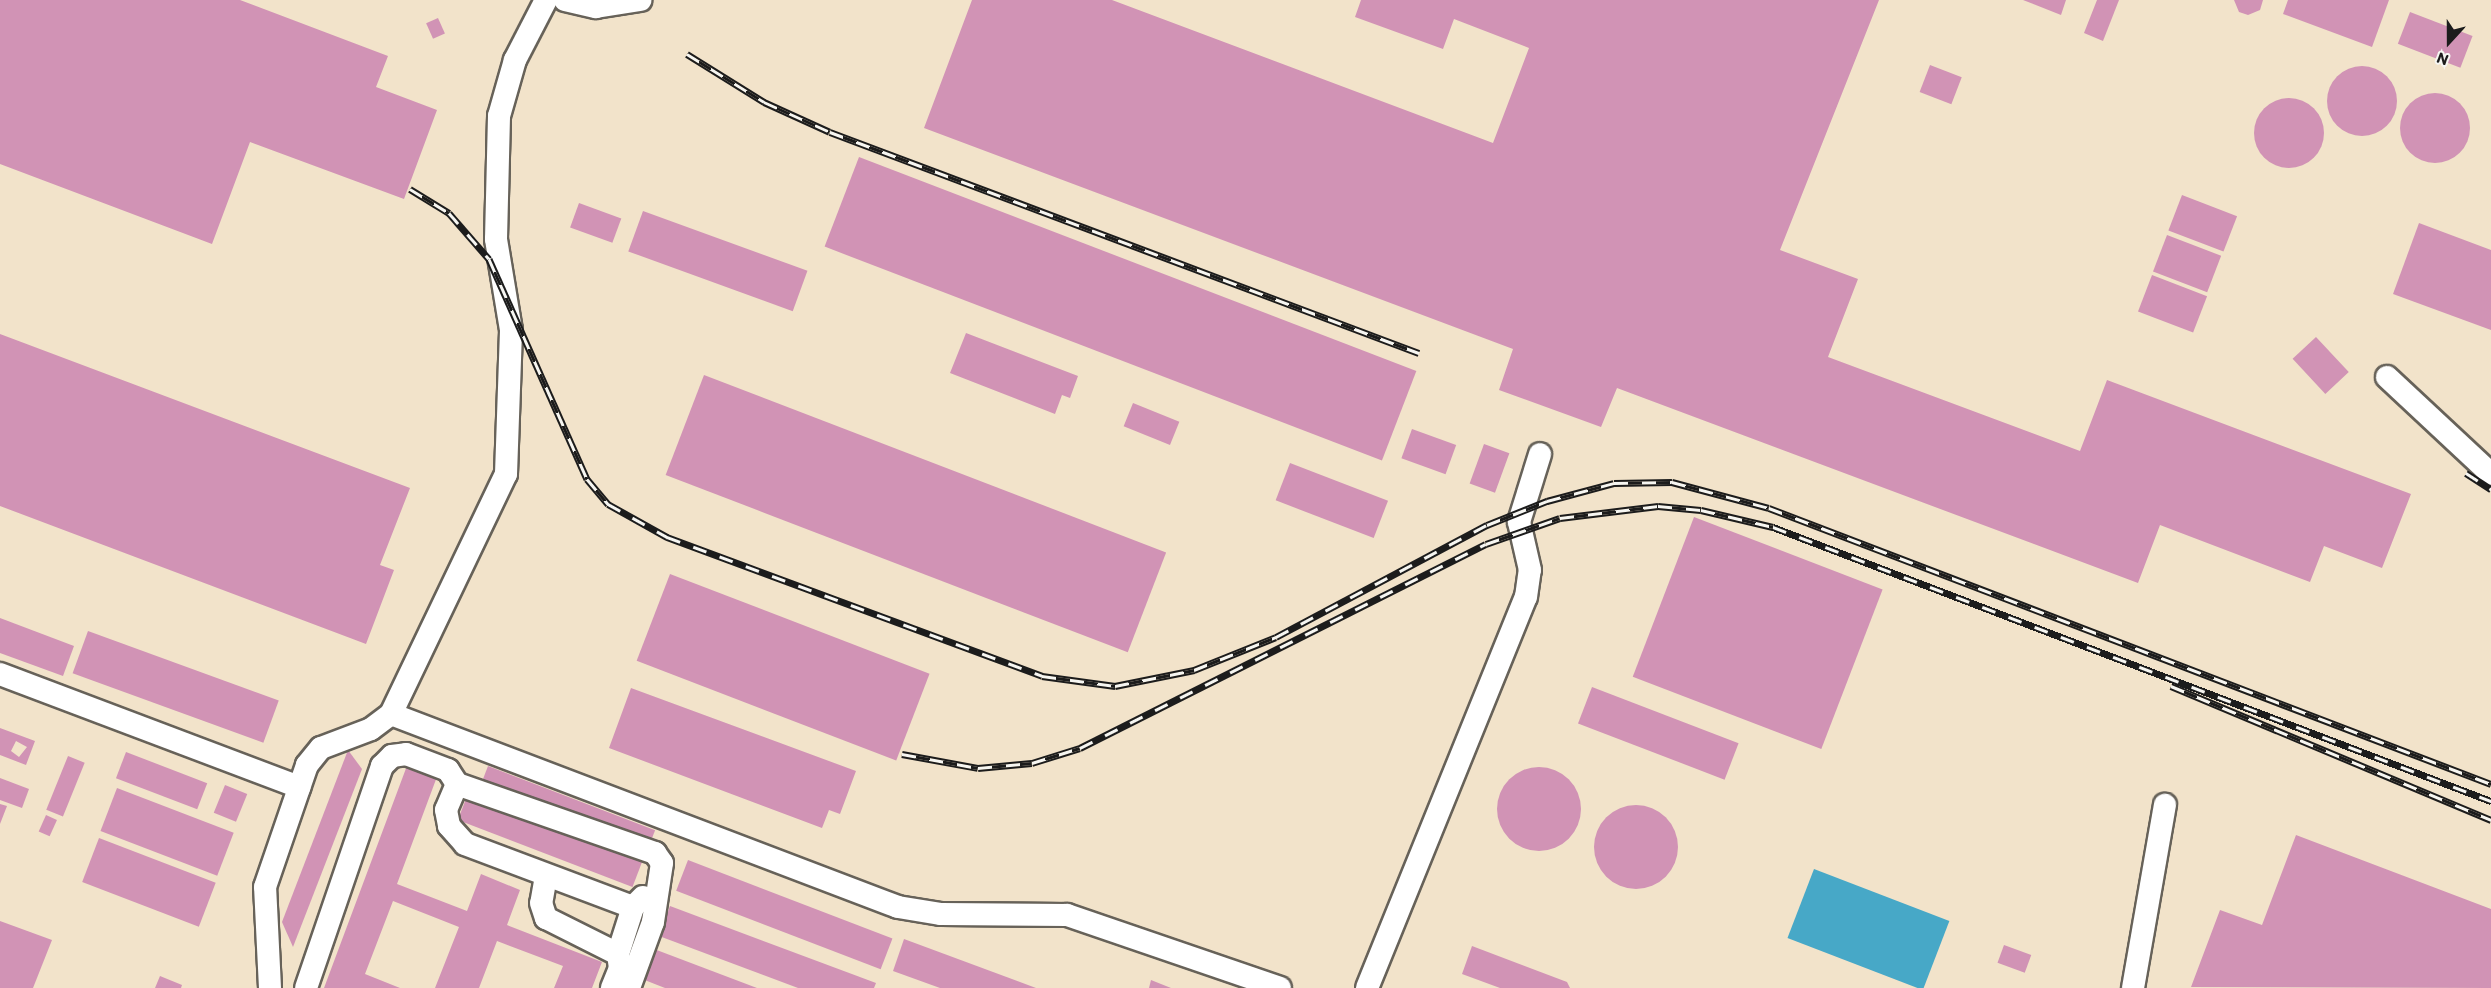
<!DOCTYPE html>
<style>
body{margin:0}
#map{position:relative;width:2491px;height:988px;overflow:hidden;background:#f2e3ca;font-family:Itim,sans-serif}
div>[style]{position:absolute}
.water>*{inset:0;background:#47a8c7;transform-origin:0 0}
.building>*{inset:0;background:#d193b5;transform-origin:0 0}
.round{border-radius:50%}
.roads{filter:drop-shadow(2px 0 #676259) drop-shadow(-2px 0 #676259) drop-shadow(0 2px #676259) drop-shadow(0 -2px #676259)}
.minor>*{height:22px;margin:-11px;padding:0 11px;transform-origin:11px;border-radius:11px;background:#fff}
.rail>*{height:7px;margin-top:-3.5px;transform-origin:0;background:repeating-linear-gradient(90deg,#f6f6f2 0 14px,#1c1c1c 0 28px);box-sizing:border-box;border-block:2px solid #1c1c1c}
span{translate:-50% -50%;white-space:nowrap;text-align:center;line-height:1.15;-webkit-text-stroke:6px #f6f6f2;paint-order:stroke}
.north{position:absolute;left:2419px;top:12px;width:60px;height:60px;-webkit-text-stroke:4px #f6f6f2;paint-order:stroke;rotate:201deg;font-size:16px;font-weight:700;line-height:24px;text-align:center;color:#1c1c1c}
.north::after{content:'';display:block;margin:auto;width:21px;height:27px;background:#1c1c1c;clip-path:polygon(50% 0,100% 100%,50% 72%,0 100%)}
</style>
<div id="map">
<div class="water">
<div style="left:1814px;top:869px;width:145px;height:74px;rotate:21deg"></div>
</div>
<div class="building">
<div style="clip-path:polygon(0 0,240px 0,388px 56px,376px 87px,437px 110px,404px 199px,250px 142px,212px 244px,0 164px)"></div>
<div style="clip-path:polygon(972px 0,1112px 0,1493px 143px,1529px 48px,1454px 19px,1443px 49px,1355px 17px,1361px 0,1879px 0,1780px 250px,1858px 279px,1828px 357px,2080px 451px,2107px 380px,2411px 494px,2382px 568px,2324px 546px,2310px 582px,2160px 525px,2138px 583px,1617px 388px,1601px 427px,1499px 390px,1513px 349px,924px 128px)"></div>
<div style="clip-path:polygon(2023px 0,2066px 0,2061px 15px)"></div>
<div style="clip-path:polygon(2097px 0,2119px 0,2103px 41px,2084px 33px)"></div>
<div style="clip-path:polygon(2234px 0,2263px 0,2260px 10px,2248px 15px,2239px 12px)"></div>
<div style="clip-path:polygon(2288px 0,2389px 0,2372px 47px,2283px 14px)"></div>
<div style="left:2410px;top:12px;width:67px;height:34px;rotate:21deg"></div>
<div style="left:438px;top:18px;width:17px;height:13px;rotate:66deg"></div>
<div style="left:1930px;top:65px;width:34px;height:29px;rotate:21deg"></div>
<div class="round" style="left:2327px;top:66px;width:70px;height:70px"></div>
<div class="round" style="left:2400px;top:93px;width:70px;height:70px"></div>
<div class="round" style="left:2254px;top:98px;width:70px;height:70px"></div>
<div style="left:859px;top:157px;width:597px;height:96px;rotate:21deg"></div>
<div style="left:2182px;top:195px;width:59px;height:38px;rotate:21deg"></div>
<div style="left:579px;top:203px;width:45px;height:26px;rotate:20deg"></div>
<div style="left:643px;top:211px;width:175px;height:43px;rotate:20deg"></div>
<div style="clip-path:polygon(2419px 223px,2491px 250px,2491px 330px,2393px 294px)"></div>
<div style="left:2167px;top:235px;width:58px;height:39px;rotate:21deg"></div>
<div style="left:2152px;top:275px;width:59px;height:39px;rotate:21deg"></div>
<div style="clip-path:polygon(966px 333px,1078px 376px,1070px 398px,1062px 395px,1055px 414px,950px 373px)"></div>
<div style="clip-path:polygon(0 334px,410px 488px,380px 565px,394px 570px,366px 644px,0 506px)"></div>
<div style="left:2316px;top:337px;width:48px;height:32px;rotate:47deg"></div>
<div style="left:704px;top:375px;width:495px;height:107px;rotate:21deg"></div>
<div style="left:1133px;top:403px;width:50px;height:25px;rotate:22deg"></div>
<div style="left:1412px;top:429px;width:47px;height:31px;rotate:20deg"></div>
<div style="left:1484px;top:444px;width:27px;height:42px;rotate:20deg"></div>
<div style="left:1290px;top:463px;width:105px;height:40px;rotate:21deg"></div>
<div style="left:1694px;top:517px;width:202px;height:171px;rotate:21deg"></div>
<div style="left:670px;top:574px;width:278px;height:93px;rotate:21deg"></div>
<div style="clip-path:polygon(0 618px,74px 646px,63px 676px,0 653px)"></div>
<div style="left:88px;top:631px;width:203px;height:45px;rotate:20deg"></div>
<div style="left:1592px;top:687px;width:157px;height:39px;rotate:21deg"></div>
<div style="clip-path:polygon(631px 688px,856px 771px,840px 814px,829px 810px,822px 828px,609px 748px)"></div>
<div style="clip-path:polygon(evenodd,0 728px,35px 741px,26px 765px,0 755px,0 728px,16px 741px,27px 747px,19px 757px,11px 751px,16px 741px)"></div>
<div style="clip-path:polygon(348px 750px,362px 769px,293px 947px,282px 922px)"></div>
<div style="left:126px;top:752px;width:87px;height:28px;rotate:21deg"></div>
<div style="left:68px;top:756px;width:18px;height:58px;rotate:22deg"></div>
<div style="clip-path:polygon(408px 763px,438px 774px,397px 884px,467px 911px,481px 874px,520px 890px,507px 925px,602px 962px,592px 988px,554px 988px,563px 966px,497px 941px,479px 988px,435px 988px,459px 927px,393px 901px,365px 974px,400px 988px,324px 988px)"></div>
<div style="left:488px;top:766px;width:179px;height:16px;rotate:21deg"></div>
<div class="round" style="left:1497px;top:767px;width:84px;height:84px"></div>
<div style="clip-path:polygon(0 778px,29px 789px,22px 808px,0 800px)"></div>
<div style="left:225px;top:785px;width:24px;height:30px;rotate:22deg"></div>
<div style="left:117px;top:788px;width:125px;height:46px;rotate:21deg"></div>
<div style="left:469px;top:791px;width:187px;height:31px;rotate:21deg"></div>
<div style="clip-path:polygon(0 804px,7px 806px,0 824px)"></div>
<div class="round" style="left:1594px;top:805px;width:84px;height:84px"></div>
<div style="left:46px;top:815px;width:12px;height:18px;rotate:24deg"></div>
<div style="clip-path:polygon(2296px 835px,2491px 909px,2491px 988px,2191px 987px,2220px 910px,2262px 925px)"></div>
<div style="left:99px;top:838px;width:125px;height:47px;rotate:21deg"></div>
<div style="left:688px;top:860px;width:219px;height:33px;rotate:21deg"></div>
<div style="clip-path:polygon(670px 906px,876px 983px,874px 988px,798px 988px,659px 936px)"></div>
<div style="clip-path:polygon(0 921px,52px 940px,33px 988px,0 988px)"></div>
<div style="clip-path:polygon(904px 939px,1036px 988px,940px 988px,893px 971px)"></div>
<div style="left:2004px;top:945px;width:29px;height:19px;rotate:20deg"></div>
<div style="clip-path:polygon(1472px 946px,1567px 982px,1570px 988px,1500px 988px,1462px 974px)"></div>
<div style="clip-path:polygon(654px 949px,757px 988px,665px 988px,642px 979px)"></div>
<div style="clip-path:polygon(160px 976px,182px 985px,181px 988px,155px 988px)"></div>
<div style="clip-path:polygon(1151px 980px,1171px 988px,1149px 988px)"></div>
</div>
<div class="roads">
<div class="minor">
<div style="left:565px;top:0;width:32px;rotate:13deg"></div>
<div style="left:596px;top:7px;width:45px;rotate:-9deg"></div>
<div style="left:2387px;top:377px;width:142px;rotate:43deg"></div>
<div style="left:0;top:674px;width:320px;rotate:20.7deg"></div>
<div style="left:391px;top:714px;width:542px;rotate:20.84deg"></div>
<div style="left:898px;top:907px;width:44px;rotate:9.2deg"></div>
<div style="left:941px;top:914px;width:126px;rotate:0.5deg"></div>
<div style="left:1067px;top:915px;width:225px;rotate:18.9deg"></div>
<div style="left:457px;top:784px;width:210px;rotate:19.2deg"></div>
<div style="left:655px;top:853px;width:12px;rotate:55deg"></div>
<div style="left:662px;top:863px;width:60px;rotate:98.7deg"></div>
<div style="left:653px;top:922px;width:70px;rotate:110deg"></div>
<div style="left:546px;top:876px;width:27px;rotate:100deg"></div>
<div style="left:541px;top:903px;width:16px;rotate:72deg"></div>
<div style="left:546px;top:918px;width:80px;rotate:26.6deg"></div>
<div style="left:618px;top:954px;width:14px;rotate:82deg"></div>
<div style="left:620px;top:968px;width:22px;rotate:112deg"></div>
<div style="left:618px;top:954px;width:49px;rotate:-72.3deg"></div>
<div style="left:633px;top:907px;width:14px;rotate:-45deg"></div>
<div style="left:270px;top:988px;width:101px;rotate:-92.8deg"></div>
<div style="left:265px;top:887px;width:129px;rotate:-71deg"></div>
<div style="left:307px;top:765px;width:22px;rotate:-51deg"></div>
<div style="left:321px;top:748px;width:53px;rotate:-20.8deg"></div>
<div style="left:371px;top:729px;width:25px;rotate:-37deg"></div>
<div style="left:391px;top:714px;width:266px;rotate:-64.4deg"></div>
<div style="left:506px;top:474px;width:144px;rotate:-88deg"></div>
<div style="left:511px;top:330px;width:92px;rotate:-99.4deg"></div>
<div style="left:496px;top:239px;width:123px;rotate:-88.6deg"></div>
<div style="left:499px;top:116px;width:58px;rotate:-74.1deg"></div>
<div style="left:515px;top:60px;width:68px;rotate:-62.7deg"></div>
<div style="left:306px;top:988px;width:235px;rotate:-71.1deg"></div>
<div style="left:382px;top:766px;width:14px;rotate:-45deg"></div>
<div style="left:392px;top:756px;width:14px;rotate:-8deg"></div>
<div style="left:406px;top:754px;width:45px;rotate:20.9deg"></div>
<div style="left:448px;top:770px;width:17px;rotate:57deg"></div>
<div style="left:457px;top:784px;width:28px;rotate:113deg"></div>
<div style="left:446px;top:810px;width:16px;rotate:79deg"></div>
<div style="left:449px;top:826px;width:24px;rotate:48deg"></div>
<div style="left:465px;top:844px;width:179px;rotate:20.6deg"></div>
<div style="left:1367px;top:988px;width:422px;rotate:-67.9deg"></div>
<div style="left:1526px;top:597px;width:27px;rotate:-82deg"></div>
<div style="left:1530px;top:570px;width:49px;rotate:-102.9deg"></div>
<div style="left:1519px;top:522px;width:71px;rotate:-72.8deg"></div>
<div style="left:2133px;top:988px;width:186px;rotate:-80.1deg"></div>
</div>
</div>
<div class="rail">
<div style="left:687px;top:54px;width:91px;rotate:31.9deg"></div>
<div style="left:764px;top:102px;width:72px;rotate:24.4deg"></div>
<div style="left:830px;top:132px;width:629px;rotate:20.57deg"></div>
<div style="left:410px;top:189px;width:46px;rotate:31.6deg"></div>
<div style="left:449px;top:213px;width:61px;rotate:49deg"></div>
<div style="left:489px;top:259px;width:241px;rotate:66deg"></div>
<div style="left:587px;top:479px;width:33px;rotate:50deg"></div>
<div style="left:608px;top:504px;width:68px;rotate:29.2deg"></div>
<div style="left:667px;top:537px;width:400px;rotate:20.3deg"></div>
<div style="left:1042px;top:676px;width:74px;rotate:7.8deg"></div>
<div style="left:1115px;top:686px;width:81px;rotate:-11.4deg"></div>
<div style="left:1194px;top:670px;width:88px;rotate:-21.9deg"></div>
<div style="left:1276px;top:637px;width:239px;rotate:-28deg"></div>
<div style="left:1487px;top:525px;width:65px;rotate:-21.8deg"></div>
<div style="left:1547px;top:501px;width:69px;rotate:-15deg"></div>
<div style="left:1614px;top:483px;width:58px;rotate:-1deg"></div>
<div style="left:1672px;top:482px;width:100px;rotate:15deg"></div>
<div style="left:1769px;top:508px;width:773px;rotate:20.92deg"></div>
<div style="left:2466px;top:473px;width:30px;rotate:33deg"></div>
<div style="left:2171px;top:686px;width:347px;rotate:22.7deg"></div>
<div style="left:902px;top:754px;width:77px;rotate:10.4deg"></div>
<div style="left:978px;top:768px;width:54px;rotate:-5.3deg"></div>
<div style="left:1032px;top:763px;width:50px;rotate:-17.4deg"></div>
<div style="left:1080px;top:748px;width:454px;rotate:-26.7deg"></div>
<div style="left:1486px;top:544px;width:78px;rotate:-19.4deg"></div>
<div style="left:1560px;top:518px;width:99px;rotate:-7deg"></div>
<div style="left:1658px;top:506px;width:43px;rotate:5.3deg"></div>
<div style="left:1701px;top:510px;width:74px;rotate:13.3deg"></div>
<div style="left:1773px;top:527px;width:769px;rotate:20.89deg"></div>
</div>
<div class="north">N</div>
</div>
